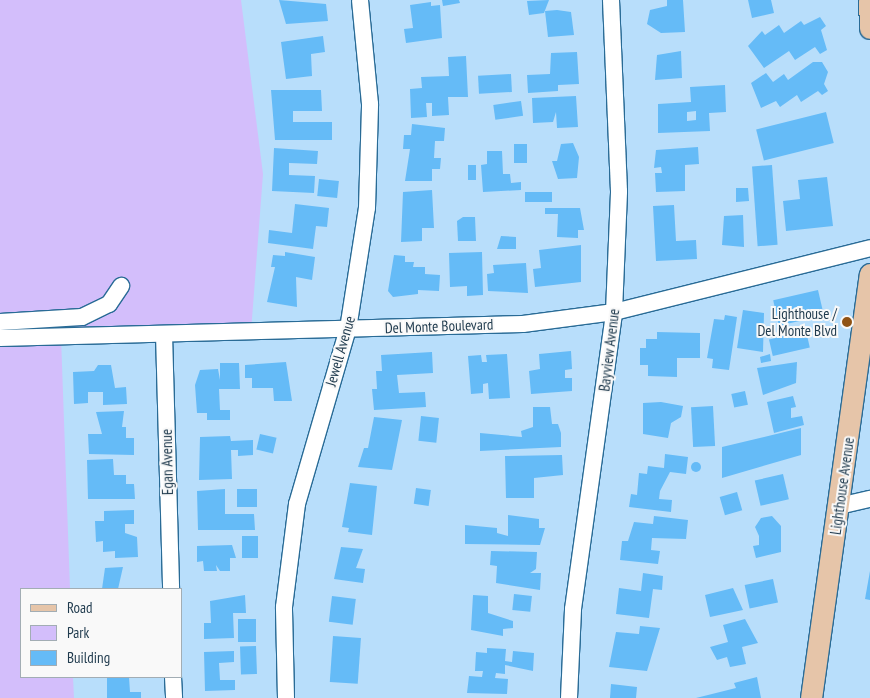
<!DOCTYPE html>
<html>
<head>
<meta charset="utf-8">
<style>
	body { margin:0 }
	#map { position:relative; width:870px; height:698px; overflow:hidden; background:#b8defb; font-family:"PT Sans Narrow",sans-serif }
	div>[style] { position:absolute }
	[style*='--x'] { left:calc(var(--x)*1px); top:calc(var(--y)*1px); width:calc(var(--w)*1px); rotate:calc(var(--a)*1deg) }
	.green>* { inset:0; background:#d3befb }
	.building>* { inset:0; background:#65bbf7; transform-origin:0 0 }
	.round { border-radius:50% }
	.roads { filter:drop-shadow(1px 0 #296b96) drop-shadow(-1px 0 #296b96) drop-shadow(0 1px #296b96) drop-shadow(0 -1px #296b96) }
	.minor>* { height:16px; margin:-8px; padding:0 8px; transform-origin:8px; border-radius:8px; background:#fff }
	.major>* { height:21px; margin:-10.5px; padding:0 10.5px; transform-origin:10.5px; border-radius:10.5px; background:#e6c5a9 }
	.dots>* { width:14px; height:14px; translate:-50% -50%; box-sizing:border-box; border:2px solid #f9f9f9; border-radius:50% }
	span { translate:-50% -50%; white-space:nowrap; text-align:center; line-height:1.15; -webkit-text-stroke:4px #f9f9f9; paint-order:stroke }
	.poi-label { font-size:15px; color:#1f3a4d }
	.right { translate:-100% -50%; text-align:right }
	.street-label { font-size:15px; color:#1f3a4d }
	.legend { position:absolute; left:20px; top:588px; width:162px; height:90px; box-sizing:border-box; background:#f9f9f9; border:1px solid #a2adb4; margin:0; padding:6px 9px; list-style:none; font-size:15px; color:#1f3a4d }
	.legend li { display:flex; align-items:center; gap:10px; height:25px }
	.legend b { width:25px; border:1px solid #a2adb4 }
</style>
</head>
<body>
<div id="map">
	<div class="green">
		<i style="clip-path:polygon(0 0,241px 0,263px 174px,251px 332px,61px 337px,70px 589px,21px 589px,21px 677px,73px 677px,74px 698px,0 698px)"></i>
	</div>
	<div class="building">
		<i style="clip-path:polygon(279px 0,326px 4px,328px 21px,286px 24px)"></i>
		<i style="clip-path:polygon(442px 0,459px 0,460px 3px,443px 6px)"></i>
		<i style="clip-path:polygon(549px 0,544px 13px,529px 15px,527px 1px)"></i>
		<i style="clip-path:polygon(667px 0,683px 0,685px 32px,661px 33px,647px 24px,650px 10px,667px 6px)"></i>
		<i style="clip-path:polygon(748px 0,771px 0,774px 13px,752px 18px)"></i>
		<i style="clip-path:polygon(431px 2px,431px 6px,440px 5px,442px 38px,406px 43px,404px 29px,413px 28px,410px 5px)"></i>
		<i style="clip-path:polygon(557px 10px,571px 12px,574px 35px,548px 37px,545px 11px)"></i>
		<i style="clip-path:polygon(820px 17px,826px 26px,821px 30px,827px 50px,820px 54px,815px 47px,795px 60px,789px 51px,764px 68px,748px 46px,762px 31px,765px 35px,779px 25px,784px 33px,801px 21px,804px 25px)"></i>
		<i style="clip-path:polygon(323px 36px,325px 52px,311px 54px,312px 76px,286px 79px,281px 42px)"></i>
		<i style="clip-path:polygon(681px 51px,682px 78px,655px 80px,657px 55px)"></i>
		<i style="clip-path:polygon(577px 52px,579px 84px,558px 85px,558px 91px,528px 93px,527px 75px,550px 74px,551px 53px)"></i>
		<i style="clip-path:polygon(466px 56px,468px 97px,448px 97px,449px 115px,432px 116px,432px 103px,426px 103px,427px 117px,411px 118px,410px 89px,422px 88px,421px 77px,449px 76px,448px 57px)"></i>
		<i style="clip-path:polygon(813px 62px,822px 62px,828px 72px,824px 84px,828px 91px,822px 95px,818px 91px,801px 102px,797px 95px,780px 107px,776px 101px,761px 108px,751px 83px,766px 73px,773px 82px,784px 74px,788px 80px)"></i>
		<i style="left:511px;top:74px;width:18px;height:33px;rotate:87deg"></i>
		<i style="clip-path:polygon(evenodd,725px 85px,726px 112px,709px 113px,710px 131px,658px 133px,658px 104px,691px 102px,690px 87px,725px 85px,696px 111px,696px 120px,687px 121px,687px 112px,696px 111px)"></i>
		<i style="clip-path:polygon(271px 90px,321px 90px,322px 111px,293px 111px,293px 122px,332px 122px,332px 140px,275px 140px)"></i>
		<i style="clip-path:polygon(576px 96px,578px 127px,557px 128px,556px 112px,553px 122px,533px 123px,532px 98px)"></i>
		<i style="left:521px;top:101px;width:15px;height:28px;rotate:82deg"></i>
		<i style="left:826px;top:112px;width:32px;height:72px;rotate:76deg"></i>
		<i style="clip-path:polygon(412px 124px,445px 128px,444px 141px,435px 141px,434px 158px,441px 158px,440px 169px,432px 169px,432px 181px,405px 181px,410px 149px,403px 149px,404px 135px,411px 135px)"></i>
		<i style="clip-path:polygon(573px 143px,579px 157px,577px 178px,558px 179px,552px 161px,557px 161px,561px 144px)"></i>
		<i style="left:514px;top:144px;width:13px;height:19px"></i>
		<i style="clip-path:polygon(698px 147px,699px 164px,685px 165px,685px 191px,656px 192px,655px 173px,662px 173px,661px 167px,654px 168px,656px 150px)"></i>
		<i style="clip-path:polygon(274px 148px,318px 151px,317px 164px,289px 163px,289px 175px,315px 176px,314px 193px,272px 191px)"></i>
		<i style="clip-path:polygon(487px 151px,502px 151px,503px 174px,510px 174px,511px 183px,521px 182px,521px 190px,483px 192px,481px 165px,487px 164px)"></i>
		<i style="left:468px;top:165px;width:8px;height:15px"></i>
		<i style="left:772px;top:165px;width:80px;height:20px;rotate:86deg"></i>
		<i style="clip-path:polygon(827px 177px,833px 226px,786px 231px,783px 201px,800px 199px,798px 180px)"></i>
		<i style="left:319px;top:179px;width:20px;height:17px;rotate:6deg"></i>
		<i style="clip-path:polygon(736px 188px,748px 188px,749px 201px,736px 202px)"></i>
		<i style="clip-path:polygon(432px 190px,434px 228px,422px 228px,422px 241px,401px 242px,403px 192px)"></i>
		<i style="left:525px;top:192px;width:27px;height:10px"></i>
		<i style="clip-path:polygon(295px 204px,329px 208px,327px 227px,316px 226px,313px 249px,268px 243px,269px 230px,292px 233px)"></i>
		<i style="clip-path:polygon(674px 205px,676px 241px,696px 240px,697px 259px,656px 261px,653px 206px)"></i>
		<i style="clip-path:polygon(545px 208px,580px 208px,584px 230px,578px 230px,578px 238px,557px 237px,558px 214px,545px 214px)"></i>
		<i style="clip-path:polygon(743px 215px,744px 247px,722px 245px,724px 216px)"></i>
		<i style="clip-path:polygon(463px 217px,475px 217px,476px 241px,458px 241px,457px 221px)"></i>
		<i style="clip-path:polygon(501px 236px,516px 237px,516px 249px,497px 249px)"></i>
		<i style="clip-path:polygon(581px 245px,581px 282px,535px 287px,533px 269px,541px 268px,539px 250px)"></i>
		<i style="clip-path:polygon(285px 252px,315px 257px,312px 280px,296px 277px,297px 307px,267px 302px,275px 267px,271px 267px,273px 255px,285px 256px)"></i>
		<i style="clip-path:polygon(482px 252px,483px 295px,467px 296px,467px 286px,450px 287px,449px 253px)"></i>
		<i style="clip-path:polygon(394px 255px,405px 256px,405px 262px,414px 262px,413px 267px,425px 267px,425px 274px,440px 275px,439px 291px,418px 290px,418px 294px,393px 297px,388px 291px)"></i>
		<i style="clip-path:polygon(526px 263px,528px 293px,488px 291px,487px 274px,494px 273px,493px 265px)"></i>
		<i style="left:818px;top:290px;width:26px;height:46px;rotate:77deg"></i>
		<i style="clip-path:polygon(743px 310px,764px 313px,763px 352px,737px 348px)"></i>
		<i style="clip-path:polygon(725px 315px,737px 317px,729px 370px,712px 368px,713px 359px,707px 358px,714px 319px,724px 320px)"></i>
		<i style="left:806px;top:331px;width:17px;height:38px;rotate:77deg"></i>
		<i style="clip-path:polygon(657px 332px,700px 333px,700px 358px,677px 358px,677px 377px,648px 376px,648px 365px,640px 365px,640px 348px,646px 348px,646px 339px,657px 339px)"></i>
		<i style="clip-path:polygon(571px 351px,572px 369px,565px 370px,565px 378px,572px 378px,572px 391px,531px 394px,529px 371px,540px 369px,539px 354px)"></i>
		<i style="clip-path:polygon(432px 352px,433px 373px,397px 375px,399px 393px,425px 392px,426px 407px,374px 410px,372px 389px,377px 389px,376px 371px,382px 371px,381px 355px)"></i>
		<i style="clip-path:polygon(507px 354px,510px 398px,489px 399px,488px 383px,483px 384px,483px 393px,471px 394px,468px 356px,481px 355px,482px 362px,487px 362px,486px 355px)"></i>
		<i style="clip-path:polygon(770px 354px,771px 361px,761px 363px,760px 357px)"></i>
		<i style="clip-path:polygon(286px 362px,292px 401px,274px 401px,273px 388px,252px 388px,252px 378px,245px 378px,245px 365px)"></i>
		<i style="clip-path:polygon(797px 362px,796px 383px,763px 395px,757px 368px)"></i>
		<i style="clip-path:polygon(220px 363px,239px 363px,240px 389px,219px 389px,220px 410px,230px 410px,230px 420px,207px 420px,207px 413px,197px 413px,195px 385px,200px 370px,218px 369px,220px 380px)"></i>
		<i style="clip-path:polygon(98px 365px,111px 365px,115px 388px,126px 387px,127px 404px,103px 405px,103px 392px,88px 392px,88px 403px,74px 404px,73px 372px,94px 371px)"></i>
		<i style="left:745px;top:391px;width:14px;height:14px;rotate:78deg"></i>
		<i style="clip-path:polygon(793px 396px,796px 407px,791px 408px,791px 418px,802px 416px,804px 425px,774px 433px,767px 402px)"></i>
		<i style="clip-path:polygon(661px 402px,683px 406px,681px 417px,671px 423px,668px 438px,643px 434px,643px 403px)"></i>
		<i style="left:713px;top:406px;width:40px;height:22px;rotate:87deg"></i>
		<i style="clip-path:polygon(533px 407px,550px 407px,552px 424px,558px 424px,561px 433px,561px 447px,480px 451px,480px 433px,522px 437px,521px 431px,533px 427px)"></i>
		<i style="clip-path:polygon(124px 411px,122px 427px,126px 427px,126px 438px,134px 438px,134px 455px,89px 454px,88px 434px,102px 434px,96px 412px)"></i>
		<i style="left:421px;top:416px;width:18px;height:25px;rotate:6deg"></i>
		<i style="clip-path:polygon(374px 417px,402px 420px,392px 470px,358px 467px,364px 448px,368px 448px)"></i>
		<i style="clip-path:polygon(801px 428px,801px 455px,722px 478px,722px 447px)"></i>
		<i style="left:260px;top:434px;width:17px;height:16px;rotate:13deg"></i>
		<i style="clip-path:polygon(230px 436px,231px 441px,253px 440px,253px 455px,238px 456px,238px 450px,231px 450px,232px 479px,199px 480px,200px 437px)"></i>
		<i style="clip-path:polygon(665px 454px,688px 457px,686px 474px,670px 472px,660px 491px,659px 499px,672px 500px,671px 512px,629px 507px,631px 494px,637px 495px,639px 473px,647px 474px,648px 466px,664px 468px)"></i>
		<i style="clip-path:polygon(562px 455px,563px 475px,534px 478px,534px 498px,506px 498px,505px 456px)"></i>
		<i style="clip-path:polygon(113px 459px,114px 475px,126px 475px,126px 484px,134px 484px,135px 499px,88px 499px,87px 460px)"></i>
		<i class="round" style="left:691px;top:462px;width:10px;height:10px"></i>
		<i style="left:783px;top:474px;width:26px;height:29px;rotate:77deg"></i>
		<i style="clip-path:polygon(350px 483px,377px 486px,372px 535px,348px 532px,349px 528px,342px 527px)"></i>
		<i style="left:416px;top:488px;width:15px;height:16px;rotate:8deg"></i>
		<i style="clip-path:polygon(225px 489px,225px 514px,254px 514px,255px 530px,198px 530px,197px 491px)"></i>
		<i style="left:237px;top:489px;width:20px;height:18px"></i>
		<i style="left:737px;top:492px;width:19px;height:18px;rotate:74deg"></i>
		<i style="clip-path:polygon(134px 510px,134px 524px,125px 524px,125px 533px,137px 537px,138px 557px,115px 558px,115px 551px,103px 552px,103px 541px,96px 542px,95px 521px,104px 521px,104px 511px)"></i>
		<i style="clip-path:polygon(508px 515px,539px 519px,539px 528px,545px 528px,540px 545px,465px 544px,465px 525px,497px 528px,497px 533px,508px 536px)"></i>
		<i style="clip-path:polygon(654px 516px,688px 520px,686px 539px,652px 538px,651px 550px,660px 551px,658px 564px,620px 560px,622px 541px,628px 541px,634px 522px,653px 524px)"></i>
		<i style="clip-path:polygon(772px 516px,781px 526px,781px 552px,756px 558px,753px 546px,759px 545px,759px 536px,755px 527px,761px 518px)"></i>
		<i style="left:242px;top:536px;width:16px;height:22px"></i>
		<i style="clip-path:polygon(232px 545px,236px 558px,230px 558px,230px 571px,220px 571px,216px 565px,217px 571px,204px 571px,203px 561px,197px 562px,197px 546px)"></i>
		<i style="clip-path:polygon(341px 547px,363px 549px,356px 568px,365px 569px,363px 583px,334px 579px)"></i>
		<i style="clip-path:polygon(491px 551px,537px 552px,536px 569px,530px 573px,541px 573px,540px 590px,496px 583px,497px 566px,490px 565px)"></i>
		<i style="clip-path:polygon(123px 567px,118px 589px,102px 589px,105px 568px)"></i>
		<i style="clip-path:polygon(870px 571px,870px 600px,865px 599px)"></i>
		<i style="clip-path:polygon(643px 573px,663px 576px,662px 590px,653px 589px,649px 618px,616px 614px,619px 588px,641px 591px)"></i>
		<i style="left:773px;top:579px;width:24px;height:29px;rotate:78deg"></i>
		<i style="clip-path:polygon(733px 588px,743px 610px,710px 617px,705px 595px)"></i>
		<i style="left:514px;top:594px;width:18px;height:16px;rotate:6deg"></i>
		<i style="clip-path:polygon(245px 595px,246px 613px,233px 613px,234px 638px,204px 639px,204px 623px,211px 623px,210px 601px)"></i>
		<i style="clip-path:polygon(473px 595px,488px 596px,488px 613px,513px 621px,513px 628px,503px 629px,503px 636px,471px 630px)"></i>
		<i style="left:332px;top:596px;width:24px;height:26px;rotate:7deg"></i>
		<i style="left:238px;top:619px;width:18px;height:23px"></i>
		<i style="clip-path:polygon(745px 619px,758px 643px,742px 647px,746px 664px,730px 667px,727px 657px,717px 660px,710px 647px,728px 642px,723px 625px)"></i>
		<i style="clip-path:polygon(640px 626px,660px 628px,647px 671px,609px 667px,616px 632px,639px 634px)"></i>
		<i style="left:333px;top:636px;width:28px;height:46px;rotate:4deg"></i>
		<i style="left:256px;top:646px;width:28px;height:16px;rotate:88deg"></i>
		<i style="clip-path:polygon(487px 648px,506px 649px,505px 661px,512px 662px,513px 651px,534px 653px,533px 671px,505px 665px,505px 674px,496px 673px,495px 678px,508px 679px,507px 694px,467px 693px,469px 676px,482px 677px,483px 671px,475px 671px,476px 652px,487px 653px)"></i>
		<i style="clip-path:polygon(234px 651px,234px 662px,219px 663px,220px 680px,235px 680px,235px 690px,205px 691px,204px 652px)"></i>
		<i style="clip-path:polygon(107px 677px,129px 677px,130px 692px,141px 692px,141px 698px,107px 698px)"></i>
		<i style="clip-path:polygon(757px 677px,761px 698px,696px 698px,736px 688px,734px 683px)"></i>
		<i style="clip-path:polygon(611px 684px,637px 687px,636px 698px,610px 698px)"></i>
	</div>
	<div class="roads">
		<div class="minor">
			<i style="--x:0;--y:322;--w:82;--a:-3.5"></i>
			<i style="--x:82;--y:317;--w:30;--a:-26"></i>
			<i style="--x:109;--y:304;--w:22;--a:-56"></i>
			<i style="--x:164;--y:334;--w:255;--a:88.4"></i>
			<i style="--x:0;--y:338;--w:523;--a:-1.53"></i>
			<i style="--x:523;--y:324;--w:92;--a:-7.5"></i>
			<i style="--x:614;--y:312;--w:264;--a:-14"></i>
			<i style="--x:839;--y:506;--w:32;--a:-13"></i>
			<i style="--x:173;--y:677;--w:21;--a:87"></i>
			<i style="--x:286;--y:698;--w:91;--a:-91.3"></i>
			<i style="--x:284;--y:607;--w:104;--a:-82.8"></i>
			<i style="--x:297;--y:504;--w:182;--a:-73.8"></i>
			<i style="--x:348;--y:329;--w:122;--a:-81.1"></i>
			<i style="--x:367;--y:208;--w:104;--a:-88.3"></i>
			<i style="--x:370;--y:104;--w:104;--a:-95.5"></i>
			<i style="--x:569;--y:698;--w:89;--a:-87.4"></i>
			<i style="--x:573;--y:609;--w:300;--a:-82.1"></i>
			<i style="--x:614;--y:312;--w:121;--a:-87.6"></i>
			<i style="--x:619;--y:191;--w:191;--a:-92.4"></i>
		</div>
		<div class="major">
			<i style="--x:869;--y:0;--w:28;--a:88"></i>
			<i style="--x:811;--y:698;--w:428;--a:-82.1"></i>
		</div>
	</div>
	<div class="dots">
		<i style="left:847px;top:322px;background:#905314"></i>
	</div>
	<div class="poi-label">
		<span class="right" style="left:837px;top:322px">Lighthouse /<br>Del Monte Blvd</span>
	</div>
	<div class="street-label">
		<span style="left:439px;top:326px;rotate:-2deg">Del Monte Boulevard</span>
		<span style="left:609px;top:350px;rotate:-83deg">Bayview Avenue</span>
		<span style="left:340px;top:351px;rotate:-74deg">Jewell Avenue</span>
		<span style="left:167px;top:462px;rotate:-91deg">Egan Avenue</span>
		<span style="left:842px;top:486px;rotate:-82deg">Lighthouse Avenue</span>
	</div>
	<ul class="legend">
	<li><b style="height:6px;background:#e6c5a9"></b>Road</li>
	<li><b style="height:14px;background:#d3befb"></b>Park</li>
	<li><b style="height:14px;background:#65bbf7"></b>Building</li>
	</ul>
</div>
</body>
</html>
